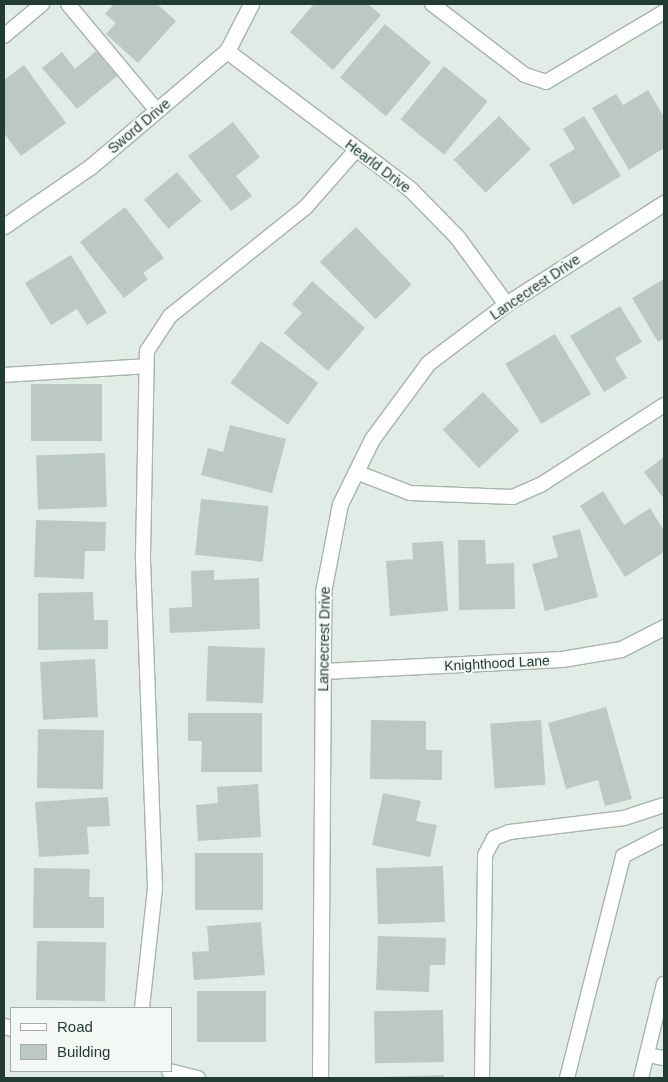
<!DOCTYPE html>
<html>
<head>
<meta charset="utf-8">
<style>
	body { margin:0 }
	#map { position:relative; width:668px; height:1082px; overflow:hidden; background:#e2ece7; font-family:Arial,sans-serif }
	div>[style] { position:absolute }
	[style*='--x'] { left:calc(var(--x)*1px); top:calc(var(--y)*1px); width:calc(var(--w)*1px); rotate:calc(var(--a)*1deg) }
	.building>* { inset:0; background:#bbc9c2; transform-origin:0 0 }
	.roads { filter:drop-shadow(1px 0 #a5b4ad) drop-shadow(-1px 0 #a5b4ad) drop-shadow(0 1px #a5b4ad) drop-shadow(0 -1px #a5b4ad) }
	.service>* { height:14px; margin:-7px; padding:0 7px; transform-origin:7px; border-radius:7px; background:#fff }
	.minor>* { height:15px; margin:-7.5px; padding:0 7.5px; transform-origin:7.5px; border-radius:7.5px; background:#fff }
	span { translate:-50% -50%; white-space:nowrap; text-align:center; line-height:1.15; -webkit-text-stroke:4px #f3f8f5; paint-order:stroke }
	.street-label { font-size:14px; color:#233c33 }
	.frame { position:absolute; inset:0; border:5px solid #233c33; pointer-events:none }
	.legend { position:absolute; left:10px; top:1007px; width:162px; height:65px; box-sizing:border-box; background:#f3f8f5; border:1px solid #a0ada7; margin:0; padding:6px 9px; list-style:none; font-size:15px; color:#233c33 }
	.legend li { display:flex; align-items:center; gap:10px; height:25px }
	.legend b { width:25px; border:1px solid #a0ada7 }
</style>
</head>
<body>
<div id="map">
	<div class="building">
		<i style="clip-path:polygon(114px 4px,157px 4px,176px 21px,138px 63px,106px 34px,116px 23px,105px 14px)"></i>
		<i style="clip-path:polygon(314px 4px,368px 4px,381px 15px,333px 70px,290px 32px)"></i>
		<i style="left:385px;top:24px;width:60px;height:70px;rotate:40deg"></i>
		<i style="clip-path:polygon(96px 51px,117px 76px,77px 109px,42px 68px,62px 52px,75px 69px)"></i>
		<i style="clip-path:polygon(24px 65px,66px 123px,21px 156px,4px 133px,4px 80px)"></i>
		<i style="left:444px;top:66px;width:56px;height:69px;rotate:39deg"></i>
		<i style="clip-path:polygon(648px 90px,664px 117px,664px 148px,629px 170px,592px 108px,616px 94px,623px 105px)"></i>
		<i style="left:499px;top:116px;width:46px;height:63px;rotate:46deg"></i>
		<i style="clip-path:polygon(584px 116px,621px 176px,573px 205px,549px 164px,575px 149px,563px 129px)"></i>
		<i style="clip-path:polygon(233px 122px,260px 157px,236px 176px,252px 196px,231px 211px,188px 156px)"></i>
		<i style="left:177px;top:172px;width:38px;height:43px;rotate:50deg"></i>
		<i style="clip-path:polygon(125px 207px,164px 258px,143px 273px,148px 279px,124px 298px,80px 242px)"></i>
		<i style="left:356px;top:227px;width:80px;height:50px;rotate:46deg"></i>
		<i style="clip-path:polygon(71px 255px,107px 313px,87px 325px,77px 309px,51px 325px,25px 283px)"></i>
		<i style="clip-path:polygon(664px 279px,664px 339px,658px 342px,632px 298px)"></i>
		<i style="clip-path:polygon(312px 281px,365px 328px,328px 371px,284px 333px,302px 313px,292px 304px)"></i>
		<i style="clip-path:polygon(620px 306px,642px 342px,615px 358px,627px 378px,604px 392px,570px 336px)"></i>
		<i style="left:555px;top:334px;width:70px;height:58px;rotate:59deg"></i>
		<i style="left:261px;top:341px;width:71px;height:52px;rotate:36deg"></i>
		<i style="left:31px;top:384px;width:71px;height:57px"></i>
		<i style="left:483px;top:392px;width:53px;height:55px;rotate:47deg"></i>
		<i style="clip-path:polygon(230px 425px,286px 439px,272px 493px,201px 475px,208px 448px,223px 452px)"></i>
		<i style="left:105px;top:453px;width:54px;height:69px;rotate:88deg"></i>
		<i style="clip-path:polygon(664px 457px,664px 499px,644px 472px)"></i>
		<i style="clip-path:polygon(603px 491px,624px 525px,650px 508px,664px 531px,664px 552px,625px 577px,580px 506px)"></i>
		<i style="left:201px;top:499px;width:68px;height:56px;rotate:6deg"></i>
		<i style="clip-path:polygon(36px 520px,106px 522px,105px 551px,85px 551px,84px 579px,34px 577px)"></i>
		<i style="clip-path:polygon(580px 529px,598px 597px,545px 611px,532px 564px,558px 557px,552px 536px)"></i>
		<i style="clip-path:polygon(458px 540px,485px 540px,486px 564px,514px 563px,515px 609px,459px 610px)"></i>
		<i style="clip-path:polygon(443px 541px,448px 611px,390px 616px,386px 561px,413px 559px,412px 543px)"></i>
		<i style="clip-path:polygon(214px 570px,214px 580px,259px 578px,260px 629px,170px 633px,169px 608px,192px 607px,191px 571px)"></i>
		<i style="clip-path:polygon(93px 592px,94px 620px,108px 620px,108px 649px,38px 650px,38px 593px)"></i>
		<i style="left:208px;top:646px;width:57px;height:55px;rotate:2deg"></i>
		<i style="left:95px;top:659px;width:58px;height:55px;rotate:87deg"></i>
		<i style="clip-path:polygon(606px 707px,632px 799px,605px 806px,598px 780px,566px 789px,548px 723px)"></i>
		<i style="clip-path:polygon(188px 713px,262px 713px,262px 772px,201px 772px,202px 741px,188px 741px)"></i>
		<i style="clip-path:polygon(371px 720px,426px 721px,426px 750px,442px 750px,442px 780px,370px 779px)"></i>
		<i style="left:541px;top:720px;width:65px;height:51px;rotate:86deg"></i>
		<i style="left:38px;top:729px;width:66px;height:59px;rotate:1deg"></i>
		<i style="clip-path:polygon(258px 784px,261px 837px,198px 841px,196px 805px,218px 803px,217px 787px)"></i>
		<i style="clip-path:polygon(383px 793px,421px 801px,416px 821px,437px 825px,430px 857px,372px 845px)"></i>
		<i style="clip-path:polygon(108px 797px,110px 826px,87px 827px,89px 854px,39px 857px,35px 802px)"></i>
		<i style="left:195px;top:853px;width:68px;height:57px"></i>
		<i style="left:443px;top:866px;width:56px;height:67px;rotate:88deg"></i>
		<i style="clip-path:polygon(34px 868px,90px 869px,89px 897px,104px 897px,104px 928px,33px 928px)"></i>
		<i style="clip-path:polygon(261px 922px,265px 975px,194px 980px,192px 952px,209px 951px,207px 926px)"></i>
		<i style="clip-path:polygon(378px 936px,446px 938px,445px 965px,430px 965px,429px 992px,376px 990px)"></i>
		<i style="left:37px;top:941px;width:69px;height:59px;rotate:1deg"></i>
		<i style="left:197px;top:991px;width:69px;height:51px"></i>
		<i style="left:443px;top:1010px;width:52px;height:69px;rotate:89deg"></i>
		<i style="clip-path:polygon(444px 1075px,444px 1078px,381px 1078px,381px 1077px)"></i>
	</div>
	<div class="roads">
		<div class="service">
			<i style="--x:68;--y:4;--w:139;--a:50.2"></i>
			<i style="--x:432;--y:4;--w:117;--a:37.4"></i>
			<i style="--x:525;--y:75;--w:22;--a:18"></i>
			<i style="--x:546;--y:82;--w:137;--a:-30.7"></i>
			<i style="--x:4;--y:36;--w:50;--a:-40.1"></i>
			<i style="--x:4;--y:375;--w:142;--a:-3.6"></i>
			<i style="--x:356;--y:472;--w:58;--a:21.3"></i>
			<i style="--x:410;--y:493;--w:103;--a:2.2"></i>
			<i style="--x:513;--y:497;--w:32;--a:-24"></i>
			<i style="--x:542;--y:484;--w:145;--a:-32.9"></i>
			<i style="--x:142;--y:1008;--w:121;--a:-83.8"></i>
			<i style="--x:155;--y:888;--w:333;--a:-92.1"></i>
			<i style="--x:143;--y:555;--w:204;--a:-88.9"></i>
			<i style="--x:147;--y:351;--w:42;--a:-56.7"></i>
			<i style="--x:170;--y:316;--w:173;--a:-38.7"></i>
			<i style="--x:305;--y:208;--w:79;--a:-48.6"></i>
			<i style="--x:648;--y:1055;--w:16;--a:11"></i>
			<i style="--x:482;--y:1078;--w:223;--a:-89.2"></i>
			<i style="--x:485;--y:855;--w:19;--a:-62"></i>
			<i style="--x:494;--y:838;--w:17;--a:-21"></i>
			<i style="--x:510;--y:832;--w:115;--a:-7"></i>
			<i style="--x:624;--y:818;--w:42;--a:-18"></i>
			<i style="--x:567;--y:1078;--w:229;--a:-75.8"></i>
			<i style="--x:623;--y:856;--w:46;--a:-27.1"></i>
			<i style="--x:641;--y:1078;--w:97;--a:-76.3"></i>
		</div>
		<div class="minor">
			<i style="--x:227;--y:51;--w:229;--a:37"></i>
			<i style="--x:410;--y:189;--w:67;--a:45.6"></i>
			<i style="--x:457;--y:237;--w:83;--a:53.8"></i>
			<i style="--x:4;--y:226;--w:104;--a:-34.5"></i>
			<i style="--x:90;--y:167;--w:180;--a:-40.3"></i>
			<i style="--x:227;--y:51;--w:53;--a:-62.9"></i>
			<i style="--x:323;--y:671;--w:239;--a:-2.9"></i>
			<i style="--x:562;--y:659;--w:60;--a:-9.6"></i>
			<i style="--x:621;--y:649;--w:48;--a:-27.1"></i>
			<i style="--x:4;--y:1026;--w:7;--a:16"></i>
			<i style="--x:169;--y:1071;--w:29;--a:14"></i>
			<i style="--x:320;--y:1078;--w:486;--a:-89.6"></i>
			<i style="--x:323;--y:592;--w:90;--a:-79.1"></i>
			<i style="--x:340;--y:504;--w:72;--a:-63.8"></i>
			<i style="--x:372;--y:439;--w:94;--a:-53.6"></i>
			<i style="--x:428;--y:363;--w:98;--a:-37.1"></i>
			<i style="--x:506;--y:304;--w:188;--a:-32.6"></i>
		</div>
	</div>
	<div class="street-label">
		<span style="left:139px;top:126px;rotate:-40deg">Sword Drive</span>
		<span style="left:378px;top:166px;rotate:37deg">Hearld Drive</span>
		<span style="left:535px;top:287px;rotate:-34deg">Lancecrest Drive</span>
		<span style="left:324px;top:639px;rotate:-89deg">Lancecrest Drive</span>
		<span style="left:497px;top:663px;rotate:-3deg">Knighthood Lane</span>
	</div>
	<div class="frame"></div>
	<ul class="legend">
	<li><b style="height:6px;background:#fff"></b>Road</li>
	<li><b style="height:14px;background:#bbc9c2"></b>Building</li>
	</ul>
</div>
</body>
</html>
